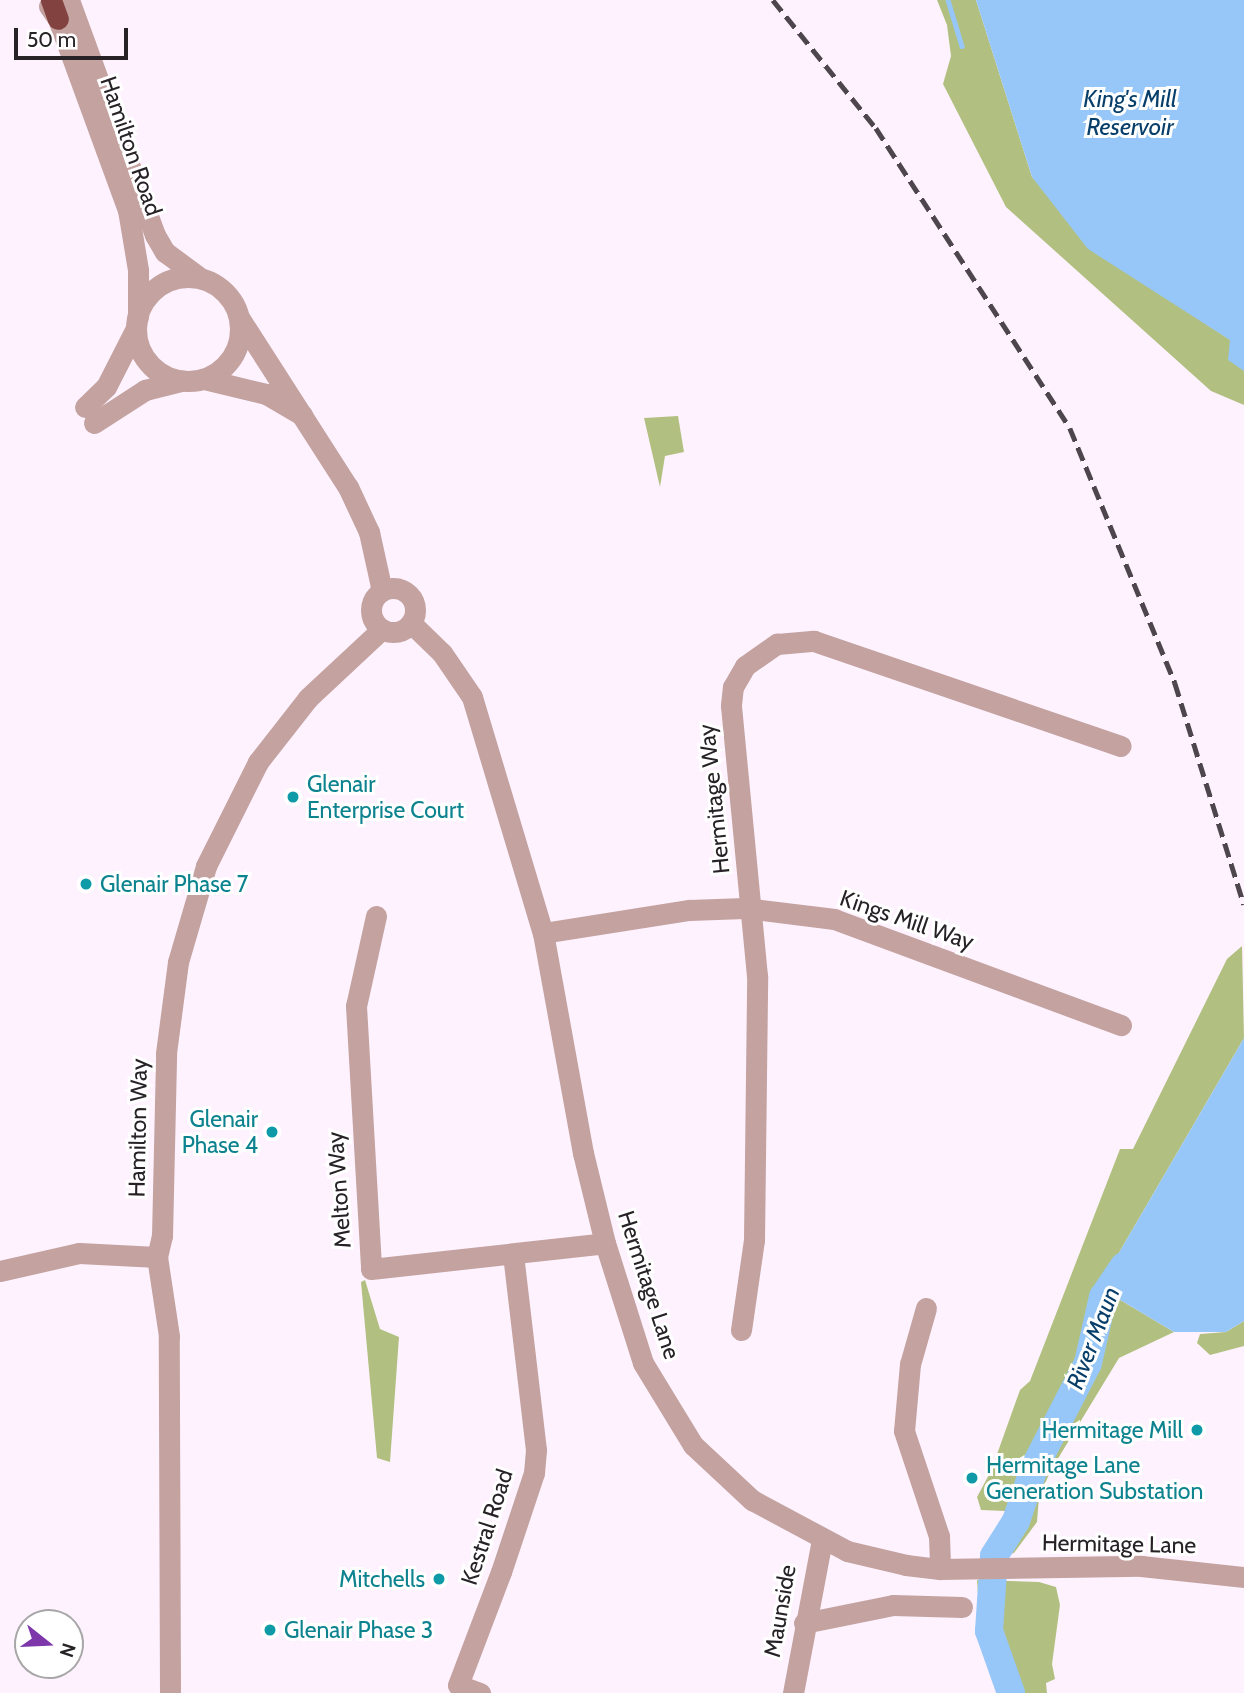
<!DOCTYPE html>
<html>
<head>
<meta charset="utf-8">
<style>
	body { margin:0 }
	#map { position:relative; width:1244px; height:1693px; overflow:hidden; background:#fef2fe; font-family:Cabin,sans-serif }
	div>[style] { position:absolute }
	[style*='--x'] { left:calc(var(--x)*1px); top:calc(var(--y)*1px); width:calc(var(--w)*1px); rotate:calc(var(--a)*1deg) }
	.forest>* { inset:0; background:#b1c080 }
	.water>* { inset:0; background:#97c7f8 }
	.stream>* { height:4.5px; margin:-2.25px; padding:0 2.25px; transform-origin:2.25px; border-radius:2.25px; background:#97c7f8 }
	.river>* { height:28px; margin:-14px; padding:0 14px; transform-origin:14px; border-radius:14px; background:#97c7f8 }
	.minor>* { height:21px; margin:-10.5px; padding:0 10.5px; transform-origin:10.5px; border-radius:10.5px; background:#c3a2a0 }
	.minor>.ring { margin:-10.5px; padding:0; box-sizing:content-box; background:none; border:21px solid #c3a2a0; border-radius:50% }
	.highway>* { height:21px; margin:-10.5px; padding:0 10.5px; transform-origin:10.5px; border-radius:10.5px; background:#814240 }
	.rail>* { height:4.5px; margin-top:-2.25px; transform-origin:0; background:repeating-linear-gradient(90deg,#4d474d 0 14px,transparent 0 21px) }
	.dots>* { width:19px; height:19px; translate:-50% -50%; box-sizing:border-box; border:4px solid #fff; border-radius:50% }
	span { translate:-50% -50%; white-space:nowrap; text-align:center; line-height:1.15; -webkit-text-stroke:6px #fff; paint-order:stroke }
	.street-label { font-size:23px; color:#262226 }
	.culture-label { font-size:23px; color:#0d838f }
	.left { translate:0 -50%; text-align:left }
	.right { translate:-100% -50%; text-align:right }
	.water-label { font-size:24px; color:#073e6a; font-style:italic }
	.north { position:absolute; left:14px; top:1609px; width:70px; height:70px; box-sizing:border-box; background:#fff; border:2px solid #a8a7a8; border-radius:50%; rotate:108deg; font-size:19px; font-weight:700; line-height:28px; text-align:center; color:#262226 }
	.north::after { content:''; display:block; margin:auto; width:24px; height:32px; background:#7e37ab; clip-path:polygon(50% 0,100% 100%,50% 72%,0 100%) }
	.scale { position:absolute; left:14px; top:28px; width:114px; height:32px; box-sizing:border-box; border:4px solid #262226; border-top:0; padding-left:9px; font-size:21px; line-height:24px; white-space:nowrap; color:#262226; -webkit-text-stroke:5px #fff; paint-order:stroke }
</style>
</head>
<body>
<div id="map">
	<div class="forest">
		<i style="clip-path:polygon(937px 0,976px 0,1032px 177px,1177px 305px,1244px 349px,1244px 405px,1211px 391px,1006px 207px,943px 84px,951px 56px,947px 25px)"></i>
		<i style="clip-path:polygon(678px 416px,684px 452px,665px 456px,660px 487px,644px 418px)"></i>
		<i style="clip-path:polygon(1242px 946px,1244px 1038px,1113px 1263px,1103px 1297px,1117px 1298px,1174px 1332px,1119px 1358px,1051px 1470px,1039px 1497px,1037px 1522px,1014px 1553px,1001px 1556px,999px 1536px,1011px 1515px,1005px 1511px,981px 1510px,977px 1497px,991px 1471px,1020px 1390px,1030px 1381px,1120px 1149px,1133px 1149px,1227px 959px)"></i>
		<i style="clip-path:polygon(365px 1280px,380px 1329px,399px 1337px,390px 1462px,377px 1458px,361px 1282px)"></i>
		<i style="clip-path:polygon(1244px 1321px,1244px 1346px,1210px 1355px,1197px 1343px,1200px 1334px,1226px 1332px)"></i>
		<i style="clip-path:polygon(977px 1580px,1039px 1582px,1056px 1587px,1060px 1605px,1052px 1664px,1055px 1679px,1046px 1683px,1047px 1693px,1004px 1693px,989px 1653px,982px 1648px)"></i>
	</div>
	<div class="water">
		<i style="clip-path:polygon(976px 0,1244px 0,1244px 371px,1228px 360px,1230px 340px,1088px 249px,1032px 177px)"></i>
		<i style="clip-path:polygon(1244px 1038px,1244px 1321px,1226px 1332px,1174px 1332px,1117px 1298px,1103px 1297px,1113px 1263px)"></i>
	</div>
	<div class="stream">
		<i style="--x:948;--y:0;--w:48;--a:73.1"></i>
	</div>
	<div class="river">
		<i style="--x:1011;--y:1693;--w:66;--a:-109.5"></i>
		<i style="--x:989;--y:1631;--w:75;--a:-86.2"></i>
		<i style="--x:994;--y:1556;--w:41;--a:-57.8"></i>
		<i style="--x:1016;--y:1521;--w:56;--a:-71.2"></i>
		<i style="--x:1034;--y:1468;--w:118;--a:-62.8"></i>
		<i style="--x:1088;--y:1363;--w:68;--a:-77.2"></i>
		<i style="--x:1103;--y:1297;--w:37;--a:-56"></i>
	</div>
	<div class="minor">
		<i style="--x:69;--y:0;--w:250;--a:69.9"></i>
		<i style="--x:155;--y:235;--w:20;--a:60"></i>
		<i style="--x:165;--y:252;--w:42;--a:36.3"></i>
		<i style="--x:49;--y:6;--w:16;--a:55"></i>
		<i style="--x:58;--y:19;--w:203;--a:69.9"></i>
		<i style="--x:128;--y:210;--w:61;--a:80.5"></i>
		<i style="--x:138;--y:270;--w:47;--a:90"></i>
		<i class="ring" style="left:136px;top:277px;width:83px;height:83px"></i>
		<i style="--x:240;--y:319;--w:200;--a:57.3"></i>
		<i style="--x:348;--y:487;--w:50;--a:65"></i>
		<i style="--x:369;--y:532;--w:60;--a:77.6"></i>
		<i style="--x:204;--y:379;--w:64;--a:13.6"></i>
		<i style="--x:266;--y:394;--w:42;--a:30.3"></i>
		<i style="--x:85;--y:407;--w:29;--a:-44"></i>
		<i style="--x:106;--y:387;--w:66;--a:-63"></i>
		<i style="--x:94;--y:423;--w:61;--a:-32.9"></i>
		<i style="--x:145;--y:390;--w:38;--a:-14"></i>
		<i class="ring" style="left:371px;top:588px;width:23px;height:23px"></i>
		<i style="--x:411;--y:623;--w:43;--a:44.1"></i>
		<i style="--x:442;--y:653;--w:53;--a:55.7"></i>
		<i style="--x:472;--y:697;--w:246;--a:73.3"></i>
		<i style="--x:543;--y:933;--w:224;--a:79.7"></i>
		<i style="--x:583;--y:1153;--w:93;--a:76.3"></i>
		<i style="--x:605;--y:1243;--w:126;--a:72.4"></i>
		<i style="--x:643;--y:1363;--w:96;--a:58.6"></i>
		<i style="--x:693;--y:1445;--w:81;--a:43"></i>
		<i style="--x:752;--y:1500;--w:108;--a:28.2"></i>
		<i style="--x:847;--y:1551;--w:61;--a:13.3"></i>
		<i style="--x:906;--y:1565;--w:34;--a:7"></i>
		<i style="--x:940;--y:1569;--w:201;--a:-0.9"></i>
		<i style="--x:1141;--y:1566;--w:104;--a:6.1"></i>
		<i style="--x:376;--y:916;--w:92;--a:102.5"></i>
		<i style="--x:356;--y:1006;--w:263;--a:86.7"></i>
		<i style="--x:371;--y:1269;--w:235;--a:-6.3"></i>
		<i style="--x:543;--y:933;--w:148;--a:-9"></i>
		<i style="--x:689;--y:910;--w:56;--a:-2"></i>
		<i style="--x:745;--y:908;--w:90;--a:7"></i>
		<i style="--x:834;--y:919;--w:306;--a:20.3"></i>
		<i style="--x:0;--y:1271;--w:81;--a:-12.8"></i>
		<i style="--x:79;--y:1253;--w:78;--a:2.9"></i>
		<i style="--x:926;--y:1308;--w:58;--a:105.9"></i>
		<i style="--x:910;--y:1364;--w:67;--a:95.1"></i>
		<i style="--x:904;--y:1431;--w:111;--a:71.6"></i>
		<i style="--x:939;--y:1536;--w:33;--a:88"></i>
		<i style="--x:741;--y:1330;--w:91;--a:-81.8"></i>
		<i style="--x:754;--y:1240;--w:264;--a:-89.3"></i>
		<i style="--x:757;--y:976;--w:272;--a:-95.5"></i>
		<i style="--x:731;--y:705;--w:18;--a:-84"></i>
		<i style="--x:733;--y:687;--w:24;--a:-60"></i>
		<i style="--x:745;--y:666;--w:39;--a:-35"></i>
		<i style="--x:777;--y:644;--w:37;--a:-5"></i>
		<i style="--x:814;--y:641;--w:324;--a:18.9"></i>
		<i style="--x:804;--y:1623;--w:91;--a:-11.4"></i>
		<i style="--x:893;--y:1605;--w:69;--a:1.7"></i>
		<i style="--x:170;--y:1693;--w:357;--a:-90.2"></i>
		<i style="--x:169;--y:1336;--w:80;--a:-98.6"></i>
		<i style="--x:157;--y:1257;--w:22;--a:-77"></i>
		<i style="--x:162;--y:1236;--w:183;--a:-88.7"></i>
		<i style="--x:166;--y:1053;--w:92;--a:-82.5"></i>
		<i style="--x:178;--y:962;--w:100;--a:-73.7"></i>
		<i style="--x:206;--y:866;--w:116;--a:-63.4"></i>
		<i style="--x:258;--y:762;--w:81;--a:-52"></i>
		<i style="--x:308;--y:698;--w:101;--a:-43"></i>
		<i style="--x:480;--y:1693;--w:23;--a:-160"></i>
		<i style="--x:458;--y:1685;--w:121;--a:-69.2"></i>
		<i style="--x:501;--y:1572;--w:104;--a:-71.6"></i>
		<i style="--x:534;--y:1473;--w:23;--a:-85"></i>
		<i style="--x:536;--y:1450;--w:196;--a:-96.7"></i>
		<i style="--x:793;--y:1693;--w:157;--a:-79.3"></i>
	</div>
	<div class="highway">
		<i style="--x:51;--y:0;--w:20;--a:70"></i>
	</div>
	<div class="rail">
		<i style="--x:773;--y:0;--w:164;--a:51.2"></i>
		<i style="--x:876;--y:128;--w:357;--a:57.1"></i>
		<i style="--x:1070;--y:428;--w:276;--a:67.6"></i>
		<i style="--x:1175;--y:683;--w:232;--a:72.7"></i>
	</div>
	<div class="dots">
		<i style="left:293px;top:797px;background:#0f9aa8"></i>
		<i style="left:86px;top:884px;background:#0f9aa8"></i>
		<i style="left:272px;top:1132px;background:#0f9aa8"></i>
		<i style="left:1197px;top:1430px;background:#0f9aa8"></i>
		<i style="left:972px;top:1478px;background:#0f9aa8"></i>
		<i style="left:439px;top:1579px;background:#0f9aa8"></i>
		<i style="left:270px;top:1630px;background:#0f9aa8"></i>
	</div>
	<div class="street-label">
		<span style="left:131px;top:146px;rotate:71deg">Hamilton Road</span>
		<span style="left:714px;top:799px;rotate:-96deg">Hermitage Way</span>
		<span style="left:907px;top:920px;rotate:19deg">Kings Mill Way</span>
		<span style="left:138px;top:1128px;rotate:-89deg">Hamilton Way</span>
		<span style="left:339px;top:1190px;rotate:-94deg">Melton Way</span>
		<span style="left:649px;top:1285px;rotate:72deg">Hermitage Lane</span>
		<span style="left:487px;top:1527px;rotate:-72deg">Kestral Road</span>
		<span style="left:1119px;top:1544px;rotate:1deg">Hermitage Lane</span>
		<span style="left:780px;top:1611px;rotate:-80deg">Maunside</span>
	</div>
	<div class="culture-label">
		<span class="left" style="left:307px;top:797px">Glenair<br>Enterprise Court</span>
		<span class="left" style="left:100px;top:884px">Glenair Phase 7</span>
		<span class="right" style="left:258px;top:1132px">Glenair<br>Phase 4</span>
		<span class="right" style="left:1183px;top:1430px">Hermitage Mill</span>
		<span class="left" style="left:986px;top:1478px">Hermitage Lane<br>Generation Substation</span>
		<span class="right" style="left:425px;top:1579px">Mitchells</span>
		<span class="left" style="left:284px;top:1630px">Glenair Phase 3</span>
	</div>
	<div class="water-label">
		<span style="left:1130px;top:113px">King's Mill<br>Reservoir</span>
		<span style="left:1093px;top:1338px;rotate:-69deg">River Maun</span>
	</div>
	<div class="north">N</div>
	<div class="scale">50 m</div>
</div>
</body>
</html>
